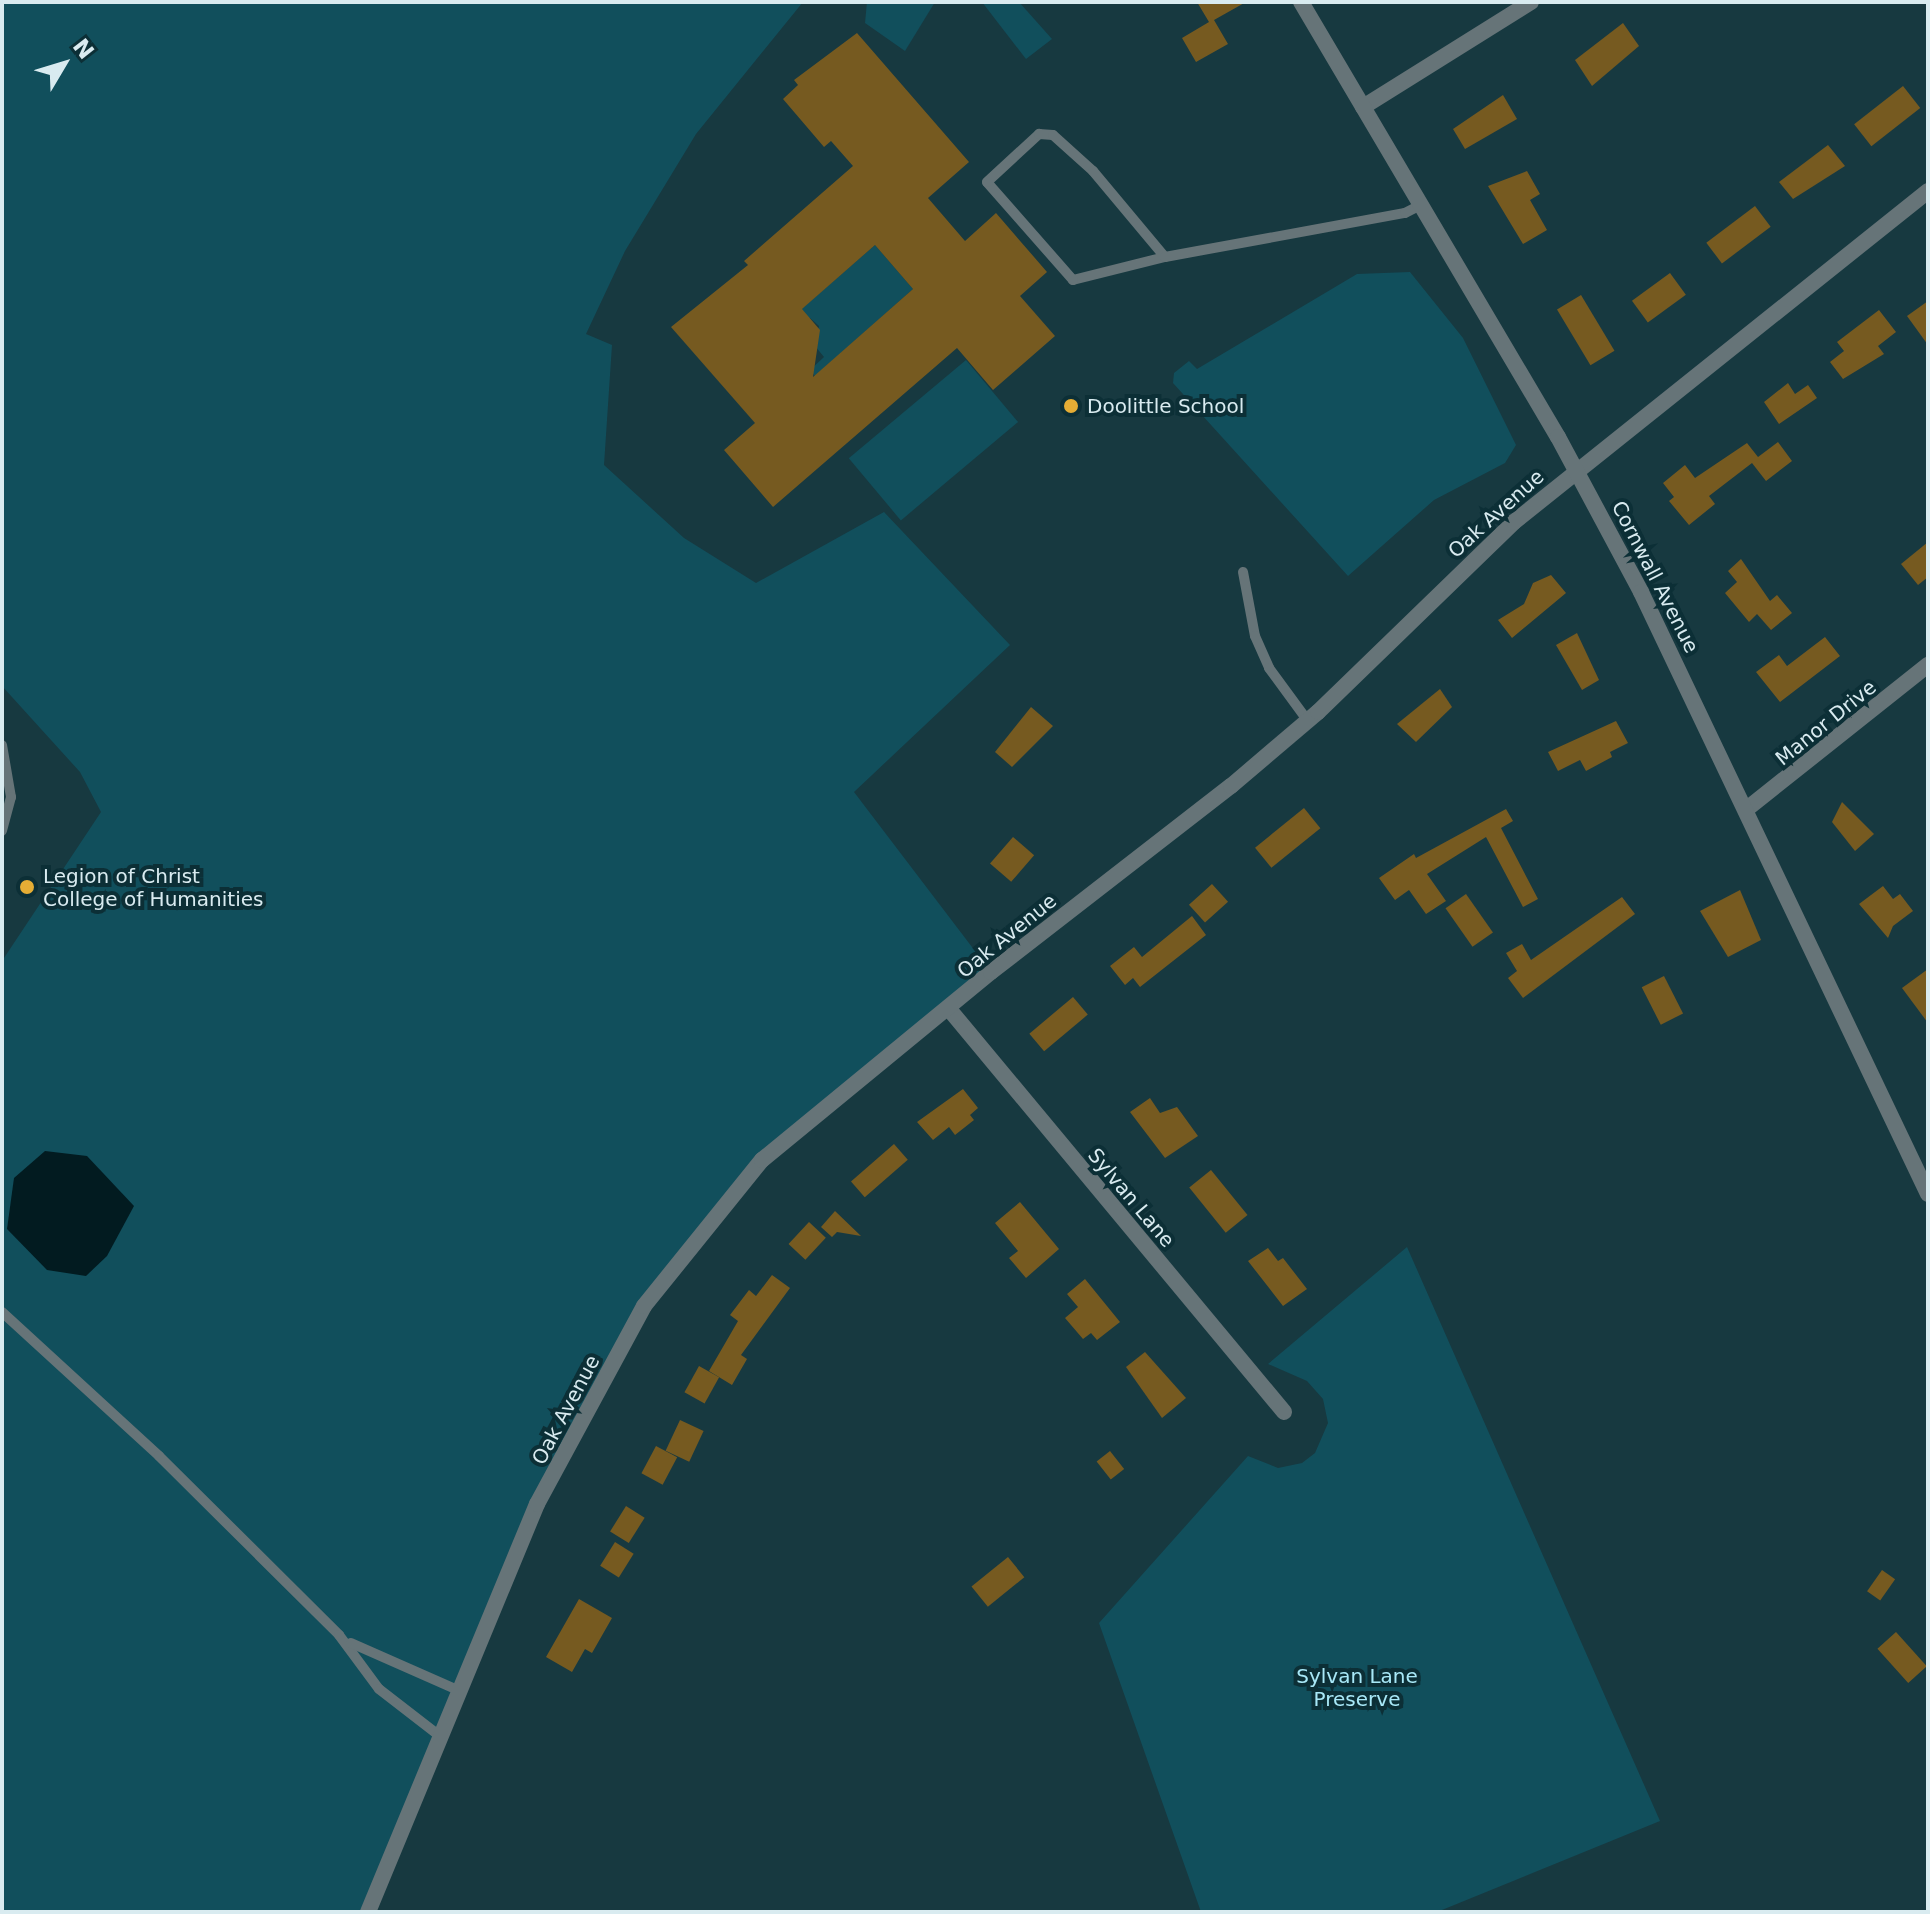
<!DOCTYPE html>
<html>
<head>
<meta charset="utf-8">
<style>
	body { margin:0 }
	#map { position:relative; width:1930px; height:1914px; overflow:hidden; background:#173940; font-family:"DejaVu Sans",sans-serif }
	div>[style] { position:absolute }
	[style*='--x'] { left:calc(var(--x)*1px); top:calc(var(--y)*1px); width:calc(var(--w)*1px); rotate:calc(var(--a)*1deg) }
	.green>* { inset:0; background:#114f5c; transform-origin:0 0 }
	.water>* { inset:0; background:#021b20 }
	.building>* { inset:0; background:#765a20; transform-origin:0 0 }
	.service>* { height:10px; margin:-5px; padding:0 5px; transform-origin:5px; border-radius:5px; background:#667478 }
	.minor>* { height:16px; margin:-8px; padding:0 8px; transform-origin:8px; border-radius:8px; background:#667478 }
	.tertiary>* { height:16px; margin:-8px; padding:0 8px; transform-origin:8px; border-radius:8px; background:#667478 }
	.dots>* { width:22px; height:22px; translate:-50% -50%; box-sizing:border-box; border:4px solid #0c2f36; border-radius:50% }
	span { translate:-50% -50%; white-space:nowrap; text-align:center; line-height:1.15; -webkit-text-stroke:8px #0c2f36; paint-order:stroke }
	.poi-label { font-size:20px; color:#d9ebf0 }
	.left { translate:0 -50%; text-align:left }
	.street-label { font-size:20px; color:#d9ebf0 }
	.park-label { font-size:20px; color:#a8e8f7 }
	.frame { position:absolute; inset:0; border:4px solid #d9ebf0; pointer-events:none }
	.north { position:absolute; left:24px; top:24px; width:80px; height:80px; -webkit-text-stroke:6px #0c2f36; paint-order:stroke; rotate:52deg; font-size:22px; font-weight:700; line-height:32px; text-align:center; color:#d9ebf0 }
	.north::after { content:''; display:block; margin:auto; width:28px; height:36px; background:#d9ebf0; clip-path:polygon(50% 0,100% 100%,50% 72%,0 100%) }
</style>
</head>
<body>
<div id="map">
	<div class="green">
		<i style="clip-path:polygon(2px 2px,803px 2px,696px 134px,625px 251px,586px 334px,612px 345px,604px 465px,684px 538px,756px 583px,884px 512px,1010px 645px,854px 792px,991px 972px,762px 1160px,644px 1306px,537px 1504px,368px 1912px,2px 1912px,2px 961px,101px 812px,80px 772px,2px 686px)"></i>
		<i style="clip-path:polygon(867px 2px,935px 2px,905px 51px,865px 23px)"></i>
		<i style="clip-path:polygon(982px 2px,1019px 2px,1052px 39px,1026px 59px)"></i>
		<i style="clip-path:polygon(875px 245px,913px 289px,815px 376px,810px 370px,824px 357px,815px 346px,819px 326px,810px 318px,791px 318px)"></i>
		<i style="clip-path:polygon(1410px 272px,1463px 338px,1516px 445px,1505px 463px,1434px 500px,1348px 576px,1173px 383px,1174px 373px,1189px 361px,1197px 369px,1357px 274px)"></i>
		<i style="left:966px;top:360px;width:81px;height:153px;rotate:50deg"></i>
		<i style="clip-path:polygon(1407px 1247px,1660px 1821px,1437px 1912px,1201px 1912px,1099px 1623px,1248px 1456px,1278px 1468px,1302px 1463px,1315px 1453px,1328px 1423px,1323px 1399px,1307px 1381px,1268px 1364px)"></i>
	</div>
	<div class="water">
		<i style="clip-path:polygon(45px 1151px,87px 1156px,134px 1206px,107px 1256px,86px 1276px,47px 1270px,7px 1229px,14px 1178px)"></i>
	</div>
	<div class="building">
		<i style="clip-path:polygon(1197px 2px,1246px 2px,1214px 20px,1228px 44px,1196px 62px,1182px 38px,1209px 22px)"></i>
		<i style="clip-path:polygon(1623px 23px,1639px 46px,1592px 86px,1575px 60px)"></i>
		<i style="clip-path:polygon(evenodd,857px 33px,969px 162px,928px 198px,965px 241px,996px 213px,1047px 272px,1020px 296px,1055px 336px,993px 390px,957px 348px,773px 507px,724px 450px,755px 423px,671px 327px,748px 265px,744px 261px,853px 166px,831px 141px,824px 147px,783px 99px,798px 85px,794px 80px,857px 33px,875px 245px,913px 289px,813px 377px,820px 330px,802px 309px,875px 245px)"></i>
		<i style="left:1903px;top:86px;width:28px;height:62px;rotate:52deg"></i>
		<i style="clip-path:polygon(1503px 95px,1517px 119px,1465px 149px,1453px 129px)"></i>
		<i style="clip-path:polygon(1828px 145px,1845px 166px,1793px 199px,1779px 182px)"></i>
		<i style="clip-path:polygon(1527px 171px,1540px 194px,1530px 200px,1547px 230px,1523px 244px,1488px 186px)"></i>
		<i style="left:1755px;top:206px;width:26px;height:61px;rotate:53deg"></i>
		<i style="left:1670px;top:273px;width:27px;height:47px;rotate:54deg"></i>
		<i style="left:1581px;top:295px;width:65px;height:28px;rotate:59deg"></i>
		<i style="clip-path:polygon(1928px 301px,1928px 345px,1907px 316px)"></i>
		<i style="clip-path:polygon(1879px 310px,1896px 332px,1878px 346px,1884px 354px,1843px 379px,1830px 362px,1844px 351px,1837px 342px)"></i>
		<i style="clip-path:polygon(1788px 383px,1795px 394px,1808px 385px,1817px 398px,1779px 424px,1764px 402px)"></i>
		<i style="clip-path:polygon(1778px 442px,1792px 461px,1766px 481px,1752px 463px,1709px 496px,1715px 504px,1689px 525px,1669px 501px,1674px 497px,1663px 483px,1685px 465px,1695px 478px,1747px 443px,1758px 457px)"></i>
		<i style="clip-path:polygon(1928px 542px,1928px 577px,1918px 585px,1901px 564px)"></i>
		<i style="clip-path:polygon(1741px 559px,1770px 601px,1777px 595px,1792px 613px,1771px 630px,1757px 614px,1749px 622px,1725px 593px,1737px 582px,1728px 571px)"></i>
		<i style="clip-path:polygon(1551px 575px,1566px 593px,1512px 638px,1498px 620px,1524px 604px,1533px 583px)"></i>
		<i style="clip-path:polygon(1577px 633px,1599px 680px,1582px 690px,1556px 645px)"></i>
		<i style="clip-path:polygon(1825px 637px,1840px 656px,1780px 702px,1756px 672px,1779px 655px,1787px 666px)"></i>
		<i style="clip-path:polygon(1440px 689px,1452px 707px,1416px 742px,1397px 724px)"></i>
		<i style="clip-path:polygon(1031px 707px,1053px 726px,1012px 767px,995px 752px)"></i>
		<i style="clip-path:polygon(1616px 721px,1628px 743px,1610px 752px,1612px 757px,1586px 771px,1580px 760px,1558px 771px,1548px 752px)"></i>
		<i style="clip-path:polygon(1842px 802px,1874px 834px,1855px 851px,1832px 822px)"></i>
		<i style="left:1304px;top:808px;width:26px;height:63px;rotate:51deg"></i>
		<i style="clip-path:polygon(1506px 809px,1513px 821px,1501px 828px,1538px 899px,1523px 907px,1486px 837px,1427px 874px,1446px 901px,1426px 914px,1409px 890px,1395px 900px,1379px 878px,1414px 854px,1416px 858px)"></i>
		<i style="left:1013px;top:837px;width:28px;height:35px;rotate:41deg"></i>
		<i style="left:1212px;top:884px;width:24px;height:31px;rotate:48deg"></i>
		<i style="clip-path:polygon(1883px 886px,1893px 899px,1900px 894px,1913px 911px,1893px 926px,1888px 938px,1859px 904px)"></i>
		<i style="clip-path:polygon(1740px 890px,1761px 940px,1728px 957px,1700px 911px)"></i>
		<i style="left:1466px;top:894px;width:47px;height:25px;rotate:55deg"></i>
		<i style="clip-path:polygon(1622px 897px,1635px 914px,1523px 998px,1508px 978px,1517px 971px,1506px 953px,1522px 944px,1531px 960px)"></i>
		<i style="clip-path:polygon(1192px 916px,1206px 935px,1140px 987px,1133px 978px,1125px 985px,1110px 966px,1134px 947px,1142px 957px)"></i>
		<i style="clip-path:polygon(1928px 969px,1928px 1023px,1902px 988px)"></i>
		<i style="left:1664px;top:976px;width:42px;height:25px;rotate:63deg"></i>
		<i style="left:1073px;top:997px;width:23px;height:57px;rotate:50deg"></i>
		<i style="clip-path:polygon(963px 1089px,978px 1108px,970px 1115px,974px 1120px,955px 1135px,949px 1127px,933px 1140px,917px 1122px)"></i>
		<i style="clip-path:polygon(1150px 1098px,1160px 1113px,1177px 1107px,1198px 1136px,1165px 1158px,1130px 1112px)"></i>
		<i style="left:894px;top:1144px;width:21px;height:57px;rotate:49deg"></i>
		<i style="left:1211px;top:1170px;width:58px;height:28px;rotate:51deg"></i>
		<i style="clip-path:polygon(1020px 1202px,1059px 1249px,1026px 1278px,1009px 1258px,1018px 1251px,995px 1223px)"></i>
		<i style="clip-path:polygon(835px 1211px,861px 1236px,837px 1232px,832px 1237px,821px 1227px)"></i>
		<i style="left:809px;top:1222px;width:23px;height:30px;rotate:43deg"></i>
		<i style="clip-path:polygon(1268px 1248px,1278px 1261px,1283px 1258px,1307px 1289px,1283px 1306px,1248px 1261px)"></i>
		<i style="clip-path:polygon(772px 1275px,790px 1288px,741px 1355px,747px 1359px,732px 1385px,709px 1371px,738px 1321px,730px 1315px,749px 1290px,756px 1296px)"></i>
		<i style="clip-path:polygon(1085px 1279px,1120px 1322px,1097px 1340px,1091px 1333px,1083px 1339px,1065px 1318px,1078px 1307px,1067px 1294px)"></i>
		<i style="clip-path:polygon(1145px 1352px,1186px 1398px,1162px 1418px,1126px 1367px)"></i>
		<i style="left:699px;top:1366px;width:23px;height:30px;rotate:29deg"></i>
		<i style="left:680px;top:1420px;width:26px;height:34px;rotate:25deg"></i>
		<i style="left:656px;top:1446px;width:24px;height:31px;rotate:28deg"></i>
		<i style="left:1110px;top:1451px;width:23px;height:17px;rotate:52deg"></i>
		<i style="left:626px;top:1506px;width:22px;height:30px;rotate:32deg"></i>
		<i style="left:615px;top:1542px;width:22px;height:28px;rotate:32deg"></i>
		<i style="left:1008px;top:1557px;width:26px;height:47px;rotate:51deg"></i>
		<i style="left:1882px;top:1570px;width:16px;height:26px;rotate:35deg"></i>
		<i style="clip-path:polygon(579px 1599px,612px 1618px,592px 1653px,585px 1649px,572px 1672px,546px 1657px)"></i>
		<i style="left:1896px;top:1632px;width:46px;height:25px;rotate:48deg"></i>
	</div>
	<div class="service">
		<i style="--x:1165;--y:257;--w:95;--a:166"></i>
		<i style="--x:1073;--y:280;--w:130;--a:-131.3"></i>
		<i style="--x:987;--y:182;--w:71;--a:-42.7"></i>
		<i style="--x:1039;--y:134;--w:14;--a:4"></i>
		<i style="--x:1053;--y:135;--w:54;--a:42"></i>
		<i style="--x:1093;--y:171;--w:112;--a:50.1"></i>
		<i style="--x:1165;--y:257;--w:244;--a:-10.4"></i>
		<i style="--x:1405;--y:213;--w:18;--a:-27"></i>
		<i style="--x:1243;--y:572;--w:65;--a:79.4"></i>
		<i style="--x:1255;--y:636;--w:35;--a:66"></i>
		<i style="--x:1269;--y:668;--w:66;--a:53.7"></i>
		<i style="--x:2;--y:745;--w:53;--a:80.2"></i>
		<i style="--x:11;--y:797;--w:35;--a:105"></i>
		<i style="--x:2;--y:1312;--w:213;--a:42.5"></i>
		<i style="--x:159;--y:1456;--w:254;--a:44.8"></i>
		<i style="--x:339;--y:1635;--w:67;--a:53.5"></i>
		<i style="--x:379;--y:1689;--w:78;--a:37.7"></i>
		<i style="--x:351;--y:1643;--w:119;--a:23.8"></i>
	</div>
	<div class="minor">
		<i style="--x:1363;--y:107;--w:198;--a:-32"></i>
		<i style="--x:1748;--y:808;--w:230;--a:-38.5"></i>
		<i style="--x:949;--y:1009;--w:524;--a:50.26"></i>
		<i style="--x:368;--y:1912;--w:442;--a:-67.5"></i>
		<i style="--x:537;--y:1504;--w:225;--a:-61.6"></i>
		<i style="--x:644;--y:1306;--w:188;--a:-51.1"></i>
		<i style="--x:762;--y:1160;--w:296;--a:-39.4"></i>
		<i style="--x:991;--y:972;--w:304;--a:-37.8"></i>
		<i style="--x:1231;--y:786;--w:114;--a:-40.4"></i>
		<i style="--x:1318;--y:712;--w:273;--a:-44.1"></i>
		<i style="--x:1514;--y:522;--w:530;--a:-38.64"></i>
	</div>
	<div class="tertiary">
		<i style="--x:1301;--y:2;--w:505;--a:59.43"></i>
		<i style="--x:1558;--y:437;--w:176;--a:61.8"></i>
		<i style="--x:1641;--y:592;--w:667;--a:64.51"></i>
	</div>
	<div class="dots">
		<i style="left:1071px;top:406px;background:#e5ad35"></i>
		<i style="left:27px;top:887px;background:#e5ad35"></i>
	</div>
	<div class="poi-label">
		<span class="left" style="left:1087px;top:406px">Doolittle School</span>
		<span class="left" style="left:43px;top:888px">Legion of Christ<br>College of Humanities</span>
	</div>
	<div class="street-label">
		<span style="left:1496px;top:514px;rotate:-42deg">Oak Avenue</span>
		<span style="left:1655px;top:577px;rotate:63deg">Cornwall Avenue</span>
		<span style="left:1826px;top:723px;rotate:-39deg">Manor Drive</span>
		<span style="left:1007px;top:936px;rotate:-39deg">Oak Avenue</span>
		<span style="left:1131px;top:1198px;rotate:50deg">Sylvan Lane</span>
		<span style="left:566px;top:1410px;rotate:-62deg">Oak Avenue</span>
	</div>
	<div class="park-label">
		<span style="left:1357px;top:1688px">Sylvan Lane<br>Preserve</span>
	</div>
	<div class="frame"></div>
	<div class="north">N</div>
</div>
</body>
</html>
